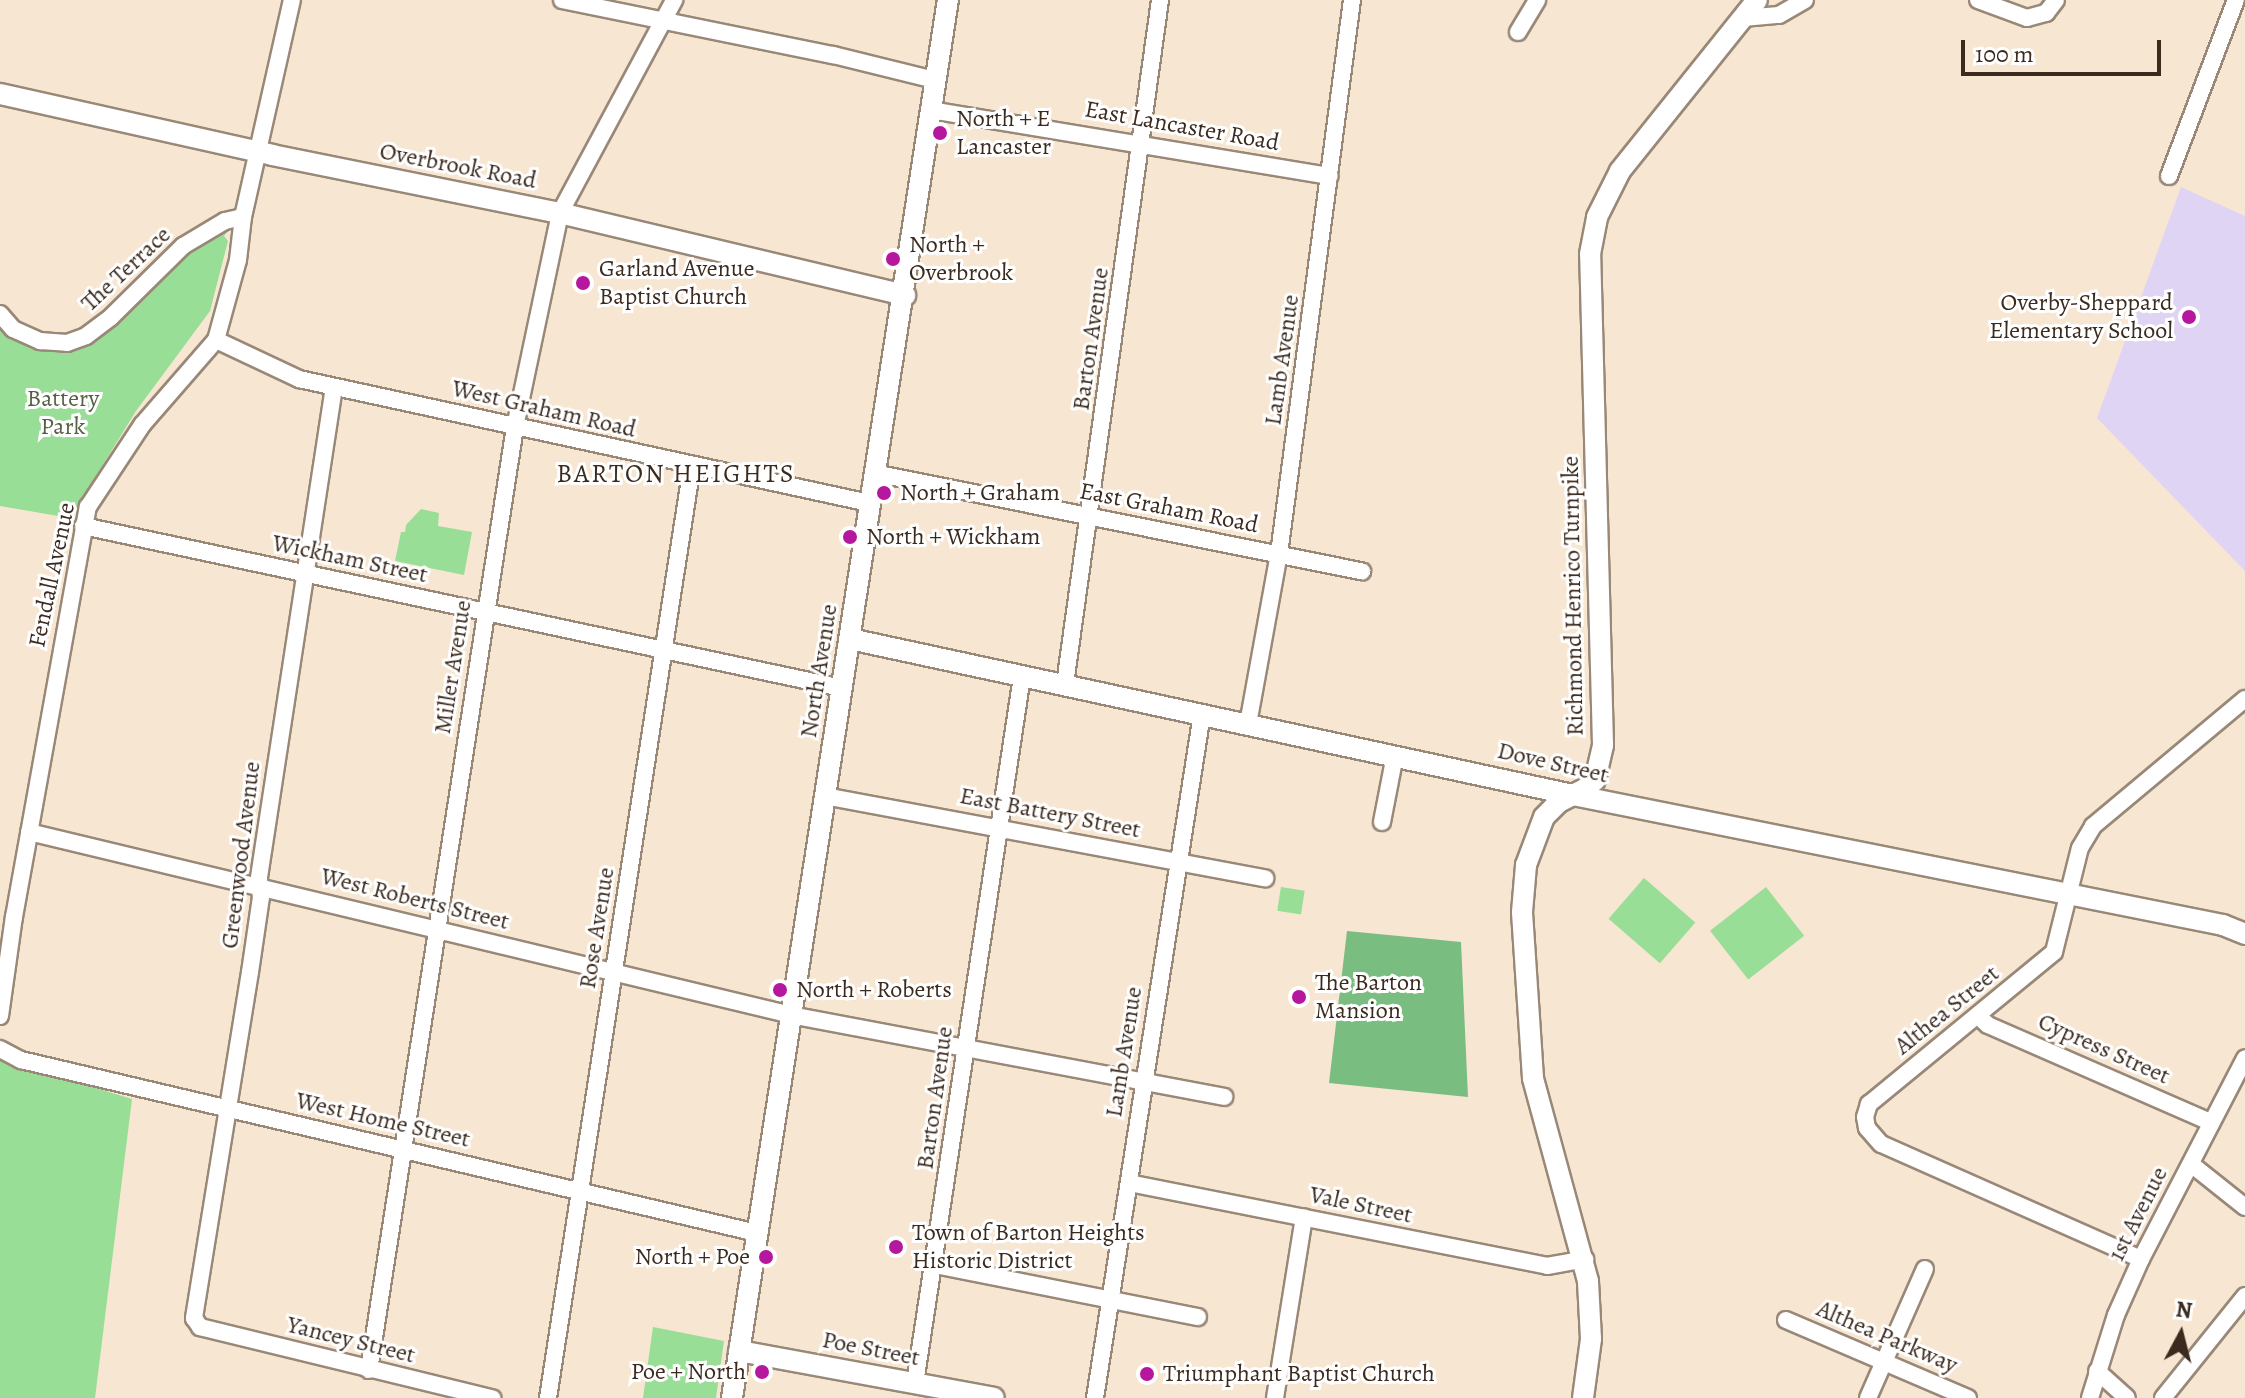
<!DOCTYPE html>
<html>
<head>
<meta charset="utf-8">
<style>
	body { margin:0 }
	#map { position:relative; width:2245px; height:1398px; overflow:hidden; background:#f7e6d1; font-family:Alegreya,serif }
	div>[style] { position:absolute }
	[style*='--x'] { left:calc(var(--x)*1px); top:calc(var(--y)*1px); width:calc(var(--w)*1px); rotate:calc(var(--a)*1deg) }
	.built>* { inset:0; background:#e0d4f4 }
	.green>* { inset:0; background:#98de97; transform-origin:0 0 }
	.forest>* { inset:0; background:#7abd80 }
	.roads { filter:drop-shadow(2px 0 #998878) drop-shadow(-2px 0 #998878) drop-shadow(0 2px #998878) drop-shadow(0 -2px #998878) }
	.minor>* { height:16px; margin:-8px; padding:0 8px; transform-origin:8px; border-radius:8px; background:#fff }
	.tertiary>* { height:20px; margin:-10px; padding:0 10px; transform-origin:10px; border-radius:10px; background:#fff }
	.dots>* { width:22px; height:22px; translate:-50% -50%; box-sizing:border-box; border:4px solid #fff; border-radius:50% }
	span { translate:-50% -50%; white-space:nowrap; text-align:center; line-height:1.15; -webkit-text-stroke:6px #fff; paint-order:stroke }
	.poi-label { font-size:24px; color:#3b2a1e }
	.left { translate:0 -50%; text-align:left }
	.right { translate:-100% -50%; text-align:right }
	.street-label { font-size:24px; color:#3b2a1e }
	.park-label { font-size:24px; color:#576042 }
	.neighbourhood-label { font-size:26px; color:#3b2a1e; letter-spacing:2px }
	.north { position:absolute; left:2141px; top:1294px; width:80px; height:80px; -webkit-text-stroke:6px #fff; paint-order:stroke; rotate:7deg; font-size:22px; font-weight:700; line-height:32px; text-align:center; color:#3b2a1e }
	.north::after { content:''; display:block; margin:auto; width:28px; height:36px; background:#3b2a1e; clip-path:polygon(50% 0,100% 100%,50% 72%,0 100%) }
	.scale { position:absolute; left:1961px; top:40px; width:200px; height:36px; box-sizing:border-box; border:4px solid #3b2a1e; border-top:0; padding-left:10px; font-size:24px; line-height:28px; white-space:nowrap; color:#3b2a1e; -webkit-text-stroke:6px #fff; paint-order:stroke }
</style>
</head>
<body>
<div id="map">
	<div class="built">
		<i style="clip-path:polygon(2181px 187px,2245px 216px,2245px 571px,2097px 418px)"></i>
	</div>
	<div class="green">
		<i style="clip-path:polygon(223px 231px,227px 232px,224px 236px,228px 241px,210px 311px,136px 411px,70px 518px,0 506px,0 322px,72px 347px,187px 251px)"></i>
		<i style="clip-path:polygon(421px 509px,439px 513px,438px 526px,472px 532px,464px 575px,395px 561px,401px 532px,405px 532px,406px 525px)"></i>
		<i style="left:1644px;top:878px;width:68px;height:54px;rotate:41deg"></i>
		<i style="left:1281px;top:887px;width:24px;height:24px;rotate:9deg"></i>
		<i style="left:1766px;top:887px;width:62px;height:71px;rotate:52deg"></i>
		<i style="clip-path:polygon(0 1059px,132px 1099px,95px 1398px,0 1398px)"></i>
		<i style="clip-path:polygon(653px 1327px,724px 1341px,716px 1398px,643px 1398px)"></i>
	</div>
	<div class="forest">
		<i style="clip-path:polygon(1347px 931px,1461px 942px,1468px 1097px,1329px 1083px)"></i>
	</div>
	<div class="roads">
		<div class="minor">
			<i style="--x:562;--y:0;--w:277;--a:11.5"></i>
			<i style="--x:833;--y:55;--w:105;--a:13.8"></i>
			<i style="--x:1978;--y:0;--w:52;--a:20.2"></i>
			<i style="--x:2027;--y:18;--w:20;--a:-15"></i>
			<i style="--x:2046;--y:13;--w:16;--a:-52"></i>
			<i style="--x:1743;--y:18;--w:36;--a:-5"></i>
			<i style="--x:1779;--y:15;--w:30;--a:-30"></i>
			<i style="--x:1518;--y:32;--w:37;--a:-59"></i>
			<i style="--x:930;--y:110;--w:405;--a:9.4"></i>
			<i style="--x:2169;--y:176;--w:188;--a:-69.2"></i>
			<i style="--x:0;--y:314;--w:20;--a:49"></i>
			<i style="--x:13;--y:329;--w:30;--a:24"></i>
			<i style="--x:40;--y:341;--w:27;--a:4"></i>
			<i style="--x:67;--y:343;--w:20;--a:-20"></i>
			<i style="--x:86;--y:336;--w:31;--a:-37"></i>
			<i style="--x:111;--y:317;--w:101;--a:-44.6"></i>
			<i style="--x:183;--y:246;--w:49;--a:-30.8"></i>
			<i style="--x:225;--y:221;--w:18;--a:-13"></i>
			<i style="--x:216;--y:340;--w:92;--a:25.2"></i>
			<i style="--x:299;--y:379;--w:583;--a:12.27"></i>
			<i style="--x:334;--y:387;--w:498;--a:98.7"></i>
			<i style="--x:259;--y:879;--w:18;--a:84"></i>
			<i style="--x:261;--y:897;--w:76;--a:98.3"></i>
			<i style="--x:250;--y:972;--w:351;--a:99.2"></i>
			<i style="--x:194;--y:1318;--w:11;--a:56"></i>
			<i style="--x:200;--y:1327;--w:301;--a:13.7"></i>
			<i style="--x:874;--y:473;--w:498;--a:11.4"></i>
			<i style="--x:83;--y:526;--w:776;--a:12.05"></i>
			<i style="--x:1065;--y:684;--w:691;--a:-82.09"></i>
			<i style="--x:1248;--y:724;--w:173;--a:-79.7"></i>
			<i style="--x:1279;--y:554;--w:559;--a:-82.49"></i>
			<i style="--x:825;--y:796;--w:448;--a:10.6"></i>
			<i style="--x:1382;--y:822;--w:68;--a:-79"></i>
			<i style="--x:29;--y:832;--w:784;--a:13.5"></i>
			<i style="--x:791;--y:1015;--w:441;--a:10.7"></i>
			<i style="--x:0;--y:1016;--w:100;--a:-82"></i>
			<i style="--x:14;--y:917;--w:417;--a:-79.8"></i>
			<i style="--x:88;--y:507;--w:98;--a:-56.6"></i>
			<i style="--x:142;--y:425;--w:113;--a:-49"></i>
			<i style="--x:216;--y:340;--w:83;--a:-74.6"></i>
			<i style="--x:238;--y:260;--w:43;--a:-83.4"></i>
			<i style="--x:243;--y:217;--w:222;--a:-77.3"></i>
			<i style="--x:1978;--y:1016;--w:13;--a:42"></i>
			<i style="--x:1988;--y:1025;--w:244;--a:23.6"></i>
			<i style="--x:0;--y:1049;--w:24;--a:28"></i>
			<i style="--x:21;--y:1060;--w:756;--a:13.23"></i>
			<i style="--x:2191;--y:1164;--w:69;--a:38.5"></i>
			<i style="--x:1129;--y:1183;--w:426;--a:11.2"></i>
			<i style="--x:1547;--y:1266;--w:39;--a:-10"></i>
			<i style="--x:2141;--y:1259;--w:284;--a:-156.1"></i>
			<i style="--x:1881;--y:1144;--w:21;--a:-131"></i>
			<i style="--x:1867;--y:1128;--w:11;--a:-100"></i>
			<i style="--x:1865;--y:1117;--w:14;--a:-73"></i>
			<i style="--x:1869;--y:1104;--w:239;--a:-39.4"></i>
			<i style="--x:2054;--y:952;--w:107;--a:-76"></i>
			<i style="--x:2080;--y:848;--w:26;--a:-59"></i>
			<i style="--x:2093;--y:826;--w:198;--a:-39.9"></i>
			<i style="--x:935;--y:1265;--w:268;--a:11.2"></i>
			<i style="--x:1786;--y:1320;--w:198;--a:23.2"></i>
			<i style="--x:369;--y:1370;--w:954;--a:-81.2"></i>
			<i style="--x:515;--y:427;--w:219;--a:-78.1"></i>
			<i style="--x:560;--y:213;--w:242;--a:-61.8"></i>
			<i style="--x:2097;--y:1371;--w:40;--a:42"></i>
			<i style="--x:915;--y:1383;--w:715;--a:-81.39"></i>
			<i style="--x:548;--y:1398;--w:943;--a:-81.22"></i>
			<i style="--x:1095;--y:1398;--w:692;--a:-81.11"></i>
			<i style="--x:1275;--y:1398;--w:183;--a:-80.9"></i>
			<i style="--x:1868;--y:1398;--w:141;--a:-66.2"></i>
			<i style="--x:2090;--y:1398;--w:87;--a:-72.6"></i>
			<i style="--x:2116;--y:1315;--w:61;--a:-65.9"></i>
			<i style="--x:2141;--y:1259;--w:226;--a:-62.6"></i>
			<i style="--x:2163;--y:1398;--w:131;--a:-51.2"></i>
		</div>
		<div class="tertiary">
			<i style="--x:0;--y:94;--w:279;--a:12.6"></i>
			<i style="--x:272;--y:155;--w:294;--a:11.4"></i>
			<i style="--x:560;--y:213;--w:355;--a:13.4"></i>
			<i style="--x:850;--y:639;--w:740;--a:12.18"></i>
			<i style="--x:1573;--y:795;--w:663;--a:11.31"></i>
			<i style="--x:2223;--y:925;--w:24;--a:22"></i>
			<i style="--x:739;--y:1351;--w:259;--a:10.4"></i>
			<i style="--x:732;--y:1398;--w:1415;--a:-81.22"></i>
			<i style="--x:1583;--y:1398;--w:60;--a:-82.3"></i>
			<i style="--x:1591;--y:1339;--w:58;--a:-93"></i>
			<i style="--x:1588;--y:1281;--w:210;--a:-105.2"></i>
			<i style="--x:1533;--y:1078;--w:166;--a:-93.8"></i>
			<i style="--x:1522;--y:912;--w:47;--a:-85.1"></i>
			<i style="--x:1526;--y:865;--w:51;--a:-69.4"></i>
			<i style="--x:1544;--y:817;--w:21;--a:-45"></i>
			<i style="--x:1559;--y:802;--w:29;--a:-27"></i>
			<i style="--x:1585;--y:789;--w:13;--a:-42"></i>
			<i style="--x:1595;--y:780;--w:36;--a:-77"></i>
			<i style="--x:1603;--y:745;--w:491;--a:-91.5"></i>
			<i style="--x:1590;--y:254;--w:38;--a:-79"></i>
			<i style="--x:1597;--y:217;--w:51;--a:-63.4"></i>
			<i style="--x:1620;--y:171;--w:219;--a:-51.3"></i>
		</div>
	</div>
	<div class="dots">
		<i style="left:940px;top:133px;background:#b5179e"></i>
		<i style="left:893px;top:259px;background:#b5179e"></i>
		<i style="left:583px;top:283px;background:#b5179e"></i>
		<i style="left:2189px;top:317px;background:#b5179e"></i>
		<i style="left:884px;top:493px;background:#b5179e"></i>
		<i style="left:850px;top:537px;background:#b5179e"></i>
		<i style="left:780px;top:990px;background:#b5179e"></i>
		<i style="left:1299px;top:997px;background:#b5179e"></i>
		<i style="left:896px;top:1247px;background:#b5179e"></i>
		<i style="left:766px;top:1257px;background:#b5179e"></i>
		<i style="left:762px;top:1372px;background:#b5179e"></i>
		<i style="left:1147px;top:1374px;background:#b5179e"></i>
	</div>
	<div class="poi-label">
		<span class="left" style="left:956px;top:133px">North + E<br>Lancaster</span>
		<span class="left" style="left:909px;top:259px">North +<br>Overbrook</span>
		<span class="left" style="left:599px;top:283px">Garland Avenue<br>Baptist Church</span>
		<span class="right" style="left:2173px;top:317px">Overby-Sheppard<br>Elementary School</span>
		<span class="left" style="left:900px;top:493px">North + Graham</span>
		<span class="left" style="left:866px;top:537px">North + Wickham</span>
		<span class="left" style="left:1315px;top:997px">The Barton<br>Mansion</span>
		<span class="left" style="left:796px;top:990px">North + Roberts</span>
		<span class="left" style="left:912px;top:1247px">Town of Barton Heights<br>Historic District</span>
		<span class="right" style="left:750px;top:1257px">North + Poe</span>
		<span class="right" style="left:746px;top:1372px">Poe + North</span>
		<span class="left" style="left:1163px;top:1374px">Triumphant Baptist Church</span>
	</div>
	<div class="street-label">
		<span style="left:1182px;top:126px;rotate:10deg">East Lancaster Road</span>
		<span style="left:458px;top:166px;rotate:11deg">Overbrook Road</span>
		<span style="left:126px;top:269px;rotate:-43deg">The Terrace</span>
		<span style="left:1091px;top:339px;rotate:-82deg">Barton Avenue</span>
		<span style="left:1282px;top:360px;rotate:-82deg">Lamb Avenue</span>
		<span style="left:544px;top:409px;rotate:13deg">West Graham Road</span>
		<span style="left:1169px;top:508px;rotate:11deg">East Graham Road</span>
		<span style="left:350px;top:559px;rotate:12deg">Wickham Street</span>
		<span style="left:52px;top:575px;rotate:-78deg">Fendall Avenue</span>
		<span style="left:1573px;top:596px;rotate:-91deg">Richmond Henrico Turnpike</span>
		<span style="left:453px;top:667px;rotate:-81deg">Miller Avenue</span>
		<span style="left:819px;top:671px;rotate:-81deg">North Avenue</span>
		<span style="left:1553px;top:763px;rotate:13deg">Dove Street</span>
		<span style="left:1050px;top:813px;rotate:11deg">East Battery Street</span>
		<span style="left:241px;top:855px;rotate:-83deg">Greenwood Avenue</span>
		<span style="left:415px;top:899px;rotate:14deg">West Roberts Street</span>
		<span style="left:597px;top:928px;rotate:-81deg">Rose Avenue</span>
		<span style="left:1947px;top:1010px;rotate:-39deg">Althea Street</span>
		<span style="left:2104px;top:1049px;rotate:24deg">Cypress Street</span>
		<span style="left:1124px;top:1052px;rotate:-81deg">Lamb Avenue</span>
		<span style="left:935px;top:1098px;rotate:-82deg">Barton Avenue</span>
		<span style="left:383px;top:1120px;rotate:13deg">West Home Street</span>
		<span style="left:1361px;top:1205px;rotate:12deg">Vale Street</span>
		<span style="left:2138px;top:1214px;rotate:-63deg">1st Avenue</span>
		<span style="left:1887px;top:1337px;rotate:23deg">Althea Parkway</span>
		<span style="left:351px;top:1340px;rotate:14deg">Yancey Street</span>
		<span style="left:871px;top:1349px;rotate:11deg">Poe Street</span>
	</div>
	<div class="park-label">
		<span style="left:63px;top:413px">Battery<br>Park</span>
	</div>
	<div class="neighbourhood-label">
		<span style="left:676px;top:474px">BARTON HEIGHTS</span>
	</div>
	<div class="north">N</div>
	<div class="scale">100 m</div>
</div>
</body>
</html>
